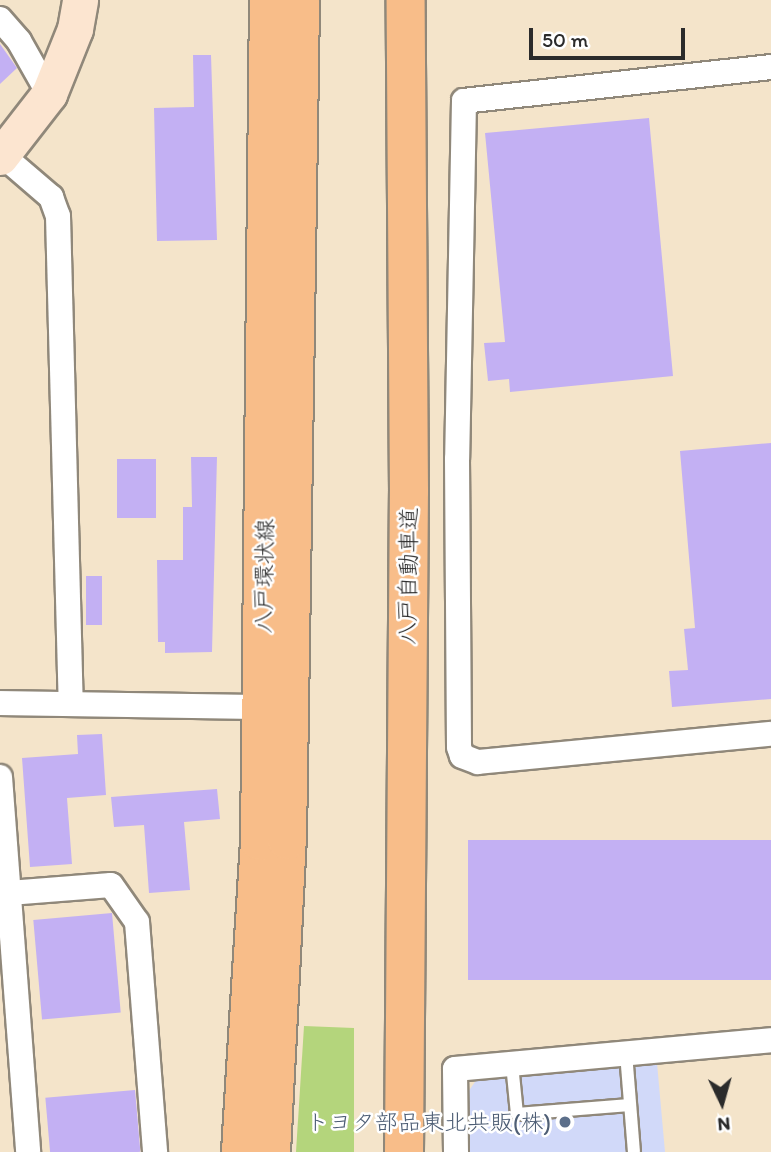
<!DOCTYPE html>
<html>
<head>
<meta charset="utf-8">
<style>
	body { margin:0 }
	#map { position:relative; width:771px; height:1152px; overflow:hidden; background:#f4e4ca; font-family:Itim,"Klee One",sans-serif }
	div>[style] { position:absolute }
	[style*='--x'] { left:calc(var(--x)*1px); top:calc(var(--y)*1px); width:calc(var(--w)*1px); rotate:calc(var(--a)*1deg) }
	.built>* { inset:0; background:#d1d9f9 }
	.green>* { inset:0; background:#b4d57c }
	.building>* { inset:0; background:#c3b0f3; transform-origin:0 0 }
	.roads { filter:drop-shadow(2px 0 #90887a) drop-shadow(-2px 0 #90887a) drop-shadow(0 2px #90887a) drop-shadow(0 -2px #90887a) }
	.lane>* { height:12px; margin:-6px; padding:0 6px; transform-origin:6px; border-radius:6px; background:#fff }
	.street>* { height:24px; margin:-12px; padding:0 12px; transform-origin:12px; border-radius:12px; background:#fff }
	.secondary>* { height:35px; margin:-17.5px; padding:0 17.5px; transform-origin:17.5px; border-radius:17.5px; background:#fce5d0 }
	.primary>* { height:38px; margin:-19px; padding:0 19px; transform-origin:19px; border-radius:19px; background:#f8bd89 }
	.highway>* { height:38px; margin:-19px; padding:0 19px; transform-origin:19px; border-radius:19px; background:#f8bd89 }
	.dots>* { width:19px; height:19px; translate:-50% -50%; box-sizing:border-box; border:4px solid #fff; border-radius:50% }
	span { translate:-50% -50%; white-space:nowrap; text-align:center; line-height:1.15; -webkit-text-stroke:5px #fff; paint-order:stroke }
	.street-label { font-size:23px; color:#2b2b2b }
	.service-label { font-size:23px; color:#4e5e75 }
	.right { translate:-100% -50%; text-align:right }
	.north { position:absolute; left:687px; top:1068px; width:70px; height:70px; -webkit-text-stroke:5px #fff; paint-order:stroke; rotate:175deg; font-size:19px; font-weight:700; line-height:28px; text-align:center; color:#2b2b2b }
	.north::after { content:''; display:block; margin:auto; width:24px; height:32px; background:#2b2b2b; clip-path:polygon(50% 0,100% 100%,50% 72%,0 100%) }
	.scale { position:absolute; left:529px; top:28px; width:156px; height:32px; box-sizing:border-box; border:4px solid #2b2b2b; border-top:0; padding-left:9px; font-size:21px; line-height:24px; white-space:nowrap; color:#2b2b2b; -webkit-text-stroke:5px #fff; paint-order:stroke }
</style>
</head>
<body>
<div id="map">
	<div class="built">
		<i style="clip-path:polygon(657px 1063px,665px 1152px,468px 1152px,468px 1092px,477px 1079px)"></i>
	</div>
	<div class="green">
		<i style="clip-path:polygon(304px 1026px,354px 1028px,354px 1152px,296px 1152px)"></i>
	</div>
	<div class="building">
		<i style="clip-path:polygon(0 44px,17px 68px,0 84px)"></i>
		<i style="clip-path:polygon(193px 55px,211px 55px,217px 240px,157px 241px,154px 108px,194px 107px)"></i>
		<i style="clip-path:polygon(649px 118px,673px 376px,510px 392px,509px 379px,488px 381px,484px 343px,505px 342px,485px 133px)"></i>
		<i style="clip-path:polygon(771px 443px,771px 699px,672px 707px,669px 671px,688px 670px,684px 629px,695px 628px,680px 451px)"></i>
		<i style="clip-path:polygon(191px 457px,217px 457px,212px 652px,165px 653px,165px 642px,158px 642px,157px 560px,183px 560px,183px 507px,192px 507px)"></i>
		<i style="left:117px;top:459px;width:39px;height:59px"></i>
		<i style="left:86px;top:576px;width:16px;height:49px"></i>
		<i style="clip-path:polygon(102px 734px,106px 795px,67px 798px,72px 864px,30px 867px,22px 758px,78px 754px,77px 735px)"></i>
		<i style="clip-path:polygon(217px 789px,220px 819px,184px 822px,190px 890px,149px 893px,144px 825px,114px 827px,111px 797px)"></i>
		<i style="left:771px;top:840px;width:140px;height:303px;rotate:90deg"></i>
		<i style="left:112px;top:913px;width:100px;height:79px;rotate:85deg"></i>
		<i style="left:135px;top:1090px;width:62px;height:90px;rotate:85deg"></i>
	</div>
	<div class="roads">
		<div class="lane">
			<i style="--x:626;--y:1053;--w:99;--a:85.4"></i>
			<i style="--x:512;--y:1064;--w:50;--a:84.3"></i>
			<i style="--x:517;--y:1114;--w:113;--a:-4.6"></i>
		</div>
		<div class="street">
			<i style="--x:0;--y:19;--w:29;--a:49"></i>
			<i style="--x:19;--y:41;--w:61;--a:60.5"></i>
			<i style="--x:771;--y:67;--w:309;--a:173.7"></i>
			<i style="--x:464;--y:101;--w:358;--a:91.1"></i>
			<i style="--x:457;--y:459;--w:288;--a:89.6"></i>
			<i style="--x:459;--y:747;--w:9;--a:72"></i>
			<i style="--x:462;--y:756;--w:17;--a:21"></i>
			<i style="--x:478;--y:762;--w:294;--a:-5.5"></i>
			<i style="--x:2;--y:155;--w:65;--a:40.6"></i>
			<i style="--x:51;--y:197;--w:20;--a:70"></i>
			<i style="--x:58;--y:216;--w:488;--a:88.5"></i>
			<i style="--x:0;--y:703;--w:261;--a:0.9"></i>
			<i style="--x:0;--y:777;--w:376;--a:85.7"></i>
			<i style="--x:9;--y:893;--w:102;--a:-4.5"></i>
			<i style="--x:111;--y:885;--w:45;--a:54.9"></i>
			<i style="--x:137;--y:922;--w:231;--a:85.5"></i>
			<i style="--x:456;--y:1152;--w:83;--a:-90.7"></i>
			<i style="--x:455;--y:1069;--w:317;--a:-5.2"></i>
		</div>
		<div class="secondary">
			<i style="--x:0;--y:157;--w:80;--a:-52.1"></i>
			<i style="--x:49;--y:94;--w:70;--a:-68.2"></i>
			<i style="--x:75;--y:29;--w:29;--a:-80"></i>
		</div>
		<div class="primary">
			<i style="--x:241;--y:1152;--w:312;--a:-86.5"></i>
			<i style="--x:260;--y:841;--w:841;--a:-89.39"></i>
			<i style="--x:271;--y:1152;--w:312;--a:-87.1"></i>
			<i style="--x:287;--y:840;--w:840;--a:-89.11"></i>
		</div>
		<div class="highway">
			<i style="--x:404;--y:1152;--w:661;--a:-89.57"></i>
			<i style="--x:409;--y:491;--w:491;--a:-90.4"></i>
		</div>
	</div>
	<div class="dots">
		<i style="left:565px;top:1122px;background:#5c6f8a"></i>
	</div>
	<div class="street-label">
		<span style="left:264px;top:576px;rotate:-89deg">八戸環状線</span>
		<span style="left:408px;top:576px;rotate:-89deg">八戸自動車道</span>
	</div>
	<div class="service-label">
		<span class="right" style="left:551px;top:1122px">トヨタ部品東北共販(株)</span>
	</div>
	<div class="north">N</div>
	<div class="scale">50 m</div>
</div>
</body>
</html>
